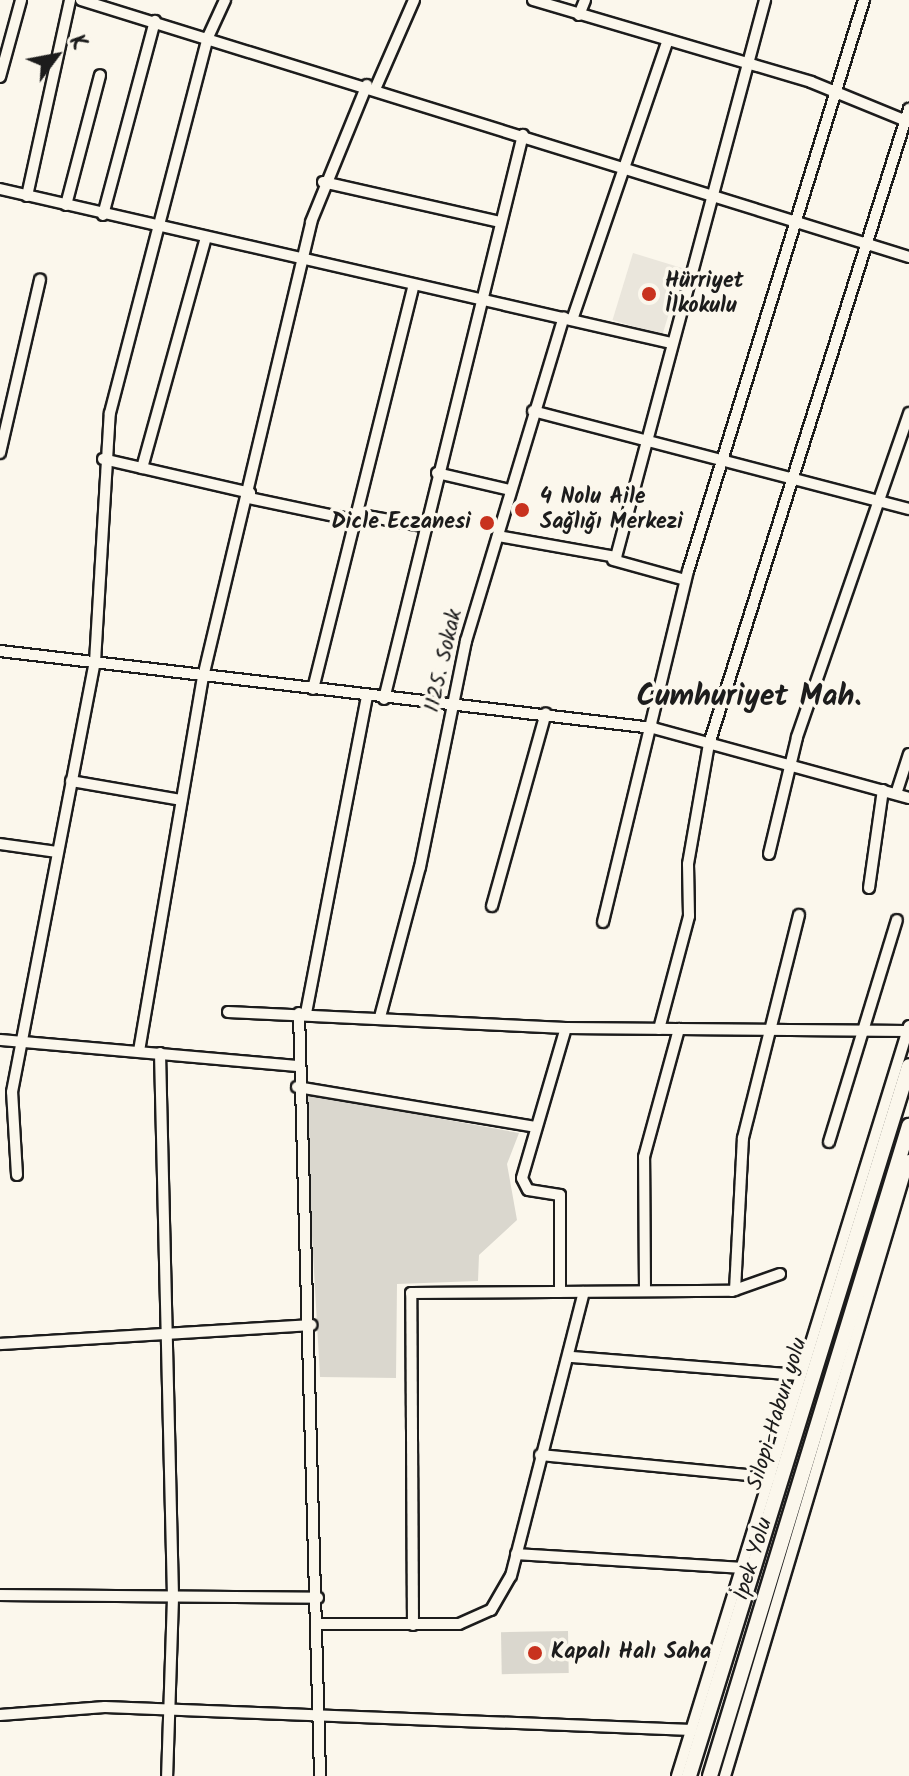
<!DOCTYPE html>
<html>
<head>
<meta charset="utf-8">
<style>
	body { margin:0 }
	#map { position:relative; width:909px; height:1776px; overflow:hidden; background:#fbf7ec; font-family:Kalam,sans-serif }
	div>[style] { position:absolute }
	[style*='--x'] { left:calc(var(--x)*1px); top:calc(var(--y)*1px); width:calc(var(--w)*1px); rotate:calc(var(--a)*1deg) }
	.built>* { inset:0; background:#eae6dc; transform-origin:0 0 }
	.green>* { inset:0; background:#dad7ce; transform-origin:0 0 }
	.roads { filter:drop-shadow(2px 0 #1c1c1c) drop-shadow(-2px 0 #1c1c1c) drop-shadow(0 2px #1c1c1c) drop-shadow(0 -2px #1c1c1c) }
	.minor>* { height:10px; margin:-5px; padding:0 5px; transform-origin:5px; border-radius:5px; background:#fbf7ec }
	.highway>* { height:14px; margin:-7px; padding:0 7px; transform-origin:7px; border-radius:7px; background:#fbf7ec }
	.dots>* { width:22px; height:22px; translate:-50% -50%; box-sizing:border-box; border:4px solid #fbf7ec; border-radius:50% }
	span { translate:-50% -50%; white-space:nowrap; text-align:center; line-height:1.15; -webkit-text-stroke:7px #fbf7ec; paint-order:stroke }
	.poi-label { font-size:22px; color:#1c1c1c; font-weight:700 }
	.left { translate:0 -50%; text-align:left }
	.right { translate:-100% -50%; text-align:right }
	.street-label { font-size:22px; color:#1c1c1c }
	.district-label { font-size:30px; color:#1c1c1c; font-weight:700 }
	.north { position:absolute; left:16px; top:16px; width:80px; height:80px; -webkit-text-stroke:6px #fbf7ec; paint-order:stroke; rotate:58deg; font-size:22px; font-weight:700; line-height:32px; text-align:center; color:#1c1c1c }
	.north::after { content:''; display:block; margin:auto; width:28px; height:36px; background:#1c1c1c; clip-path:polygon(50% 0,100% 100%,50% 72%,0 100%) }
</style>
</head>
<body>
<div id="map">
	<div class="built">
		<i style="left:633px;top:253px;width:52px;height:70px;rotate:17deg"></i>
	</div>
	<div class="green">
		<i style="clip-path:polygon(304px 1094px,519px 1133px,507px 1164px,517px 1220px,479px 1255px,478px 1281px,397px 1284px,396px 1378px,320px 1377px)"></i>
		<i style="left:568px;top:1631px;width:42px;height:67px;rotate:89deg"></i>
	</div>
	<div class="roads">
		<div class="minor">
			<i style="--x:81;--y:0;--w:867;--a:17.24"></i>
			<i style="--x:533;--y:0;--w:290;--a:16.4"></i>
			<i style="--x:811;--y:82;--w:106;--a:22.2"></i>
			<i style="--x:579;--y:15;--w:16;--a:-68"></i>
			<i style="--x:0;--y:77;--w:80;--a:-74.7"></i>
			<i style="--x:376;--y:87;--w:95;--a:-66.4"></i>
			<i style="--x:323;--y:182;--w:182;--a:12.7"></i>
			<i style="--x:0;--y:189;--w:688;--a:12.93"></i>
			<i style="--x:27;--y:196;--w:201;--a:-77.6"></i>
			<i style="--x:66;--y:205;--w:134;--a:-75.3"></i>
			<i style="--x:103;--y:215;--w:201;--a:-75"></i>
			<i style="--x:572;--y:320;--w:296;--a:-71.1"></i>
			<i style="--x:533;--y:411;--w:389;--a:14.6"></i>
			<i style="--x:0;--y:453;--w:178;--a:-77"></i>
			<i style="--x:103;--y:459;--w:151;--a:13"></i>
			<i style="--x:142;--y:468;--w:236;--a:-74.5"></i>
			<i style="--x:437;--y:473;--w:75;--a:13.1"></i>
			<i style="--x:249;--y:498;--w:106;--a:11.9"></i>
			<i style="--x:355;--y:514;--w:69;--a:10"></i>
			<i style="--x:498;--y:536;--w:120;--a:10.1"></i>
			<i style="--x:616;--y:557;--w:577;--a:-75.02"></i>
			<i style="--x:613;--y:560;--w:75;--a:15.5"></i>
			<i style="--x:0;--y:651;--w:658;--a:6.73"></i>
			<i style="--x:653;--y:728;--w:265;--a:15.3"></i>
			<i style="--x:313;--y:689;--w:416;--a:-76"></i>
			<i style="--x:384;--y:699;--w:581;--a:-76.16"></i>
			<i style="--x:71;--y:781;--w:112;--a:9.8"></i>
			<i style="--x:896;--y:794;--w:42;--a:-72"></i>
			<i style="--x:0;--y:844;--w:58;--a:8"></i>
			<i style="--x:769;--y:854;--w:120;--a:-76.5"></i>
			<i style="--x:797;--y:737;--w:343;--a:-70.9"></i>
			<i style="--x:869;--y:888;--w:99;--a:-81.9"></i>
			<i style="--x:492;--y:906;--w:200;--a:-74.4"></i>
			<i style="--x:603;--y:922;--w:361;--a:-76.4"></i>
			<i style="--x:688;--y:571;--w:598;--a:-72.87"></i>
			<i style="--x:228;--y:1012;--w:338;--a:2.7"></i>
			<i style="--x:566;--y:1028;--w:341;--a:0.5"></i>
			<i style="--x:299;--y:1013;--w:763;--a:88.42"></i>
			<i style="--x:306;--y:1013;--w:323;--a:-79.1"></i>
			<i style="--x:380;--y:1017;--w:155;--a:-75.1"></i>
			<i style="--x:420;--y:867;--w:231;--a:-78.5"></i>
			<i style="--x:466;--y:641;--w:338;--a:-73.2"></i>
			<i style="--x:659;--y:1029;--w:117;--a:-75.1"></i>
			<i style="--x:689;--y:916;--w:52;--a:-91.1"></i>
			<i style="--x:688;--y:864;--w:122;--a:-80.1"></i>
			<i style="--x:709;--y:744;--w:666;--a:-72.52"></i>
			<i style="--x:0;--y:1040;--w:299;--a:5"></i>
			<i style="--x:139;--y:1051;--w:379;--a:-80.3"></i>
			<i style="--x:203;--y:677;--w:468;--a:-76.6"></i>
			<i style="--x:311;--y:222;--w:148;--a:-67.8"></i>
			<i style="--x:160;--y:1053;--w:545;--a:88.63"></i>
			<i style="--x:173;--y:1598;--w:178;--a:91.9"></i>
			<i style="--x:297;--y:1087;--w:241;--a:9.5"></i>
			<i style="--x:829;--y:1142;--w:232;--a:-73"></i>
			<i style="--x:17;--y:1175;--w:83;--a:-93.4"></i>
			<i style="--x:12;--y:1092;--w:438;--a:-79.1"></i>
			<i style="--x:95;--y:662;--w:249;--a:-86.6"></i>
			<i style="--x:110;--y:413;--w:389;--a:-75.4"></i>
			<i style="--x:208;--y:37;--w:41;--a:-65.3"></i>
			<i style="--x:645;--y:1290;--w:133;--a:-90.4"></i>
			<i style="--x:644;--y:1157;--w:133;--a:-74.7"></i>
			<i style="--x:735;--y:1290;--w:152;--a:-87"></i>
			<i style="--x:743;--y:1138;--w:230;--a:-75.9"></i>
			<i style="--x:560;--y:1292;--w:97;--a:-90"></i>
			<i style="--x:560;--y:1195;--w:32;--a:-171"></i>
			<i style="--x:528;--y:1190;--w:13;--a:-117"></i>
			<i style="--x:522;--y:1178;--w:156;--a:-73.7"></i>
			<i style="--x:0;--y:1344;--w:312;--a:-3.5"></i>
			<i style="--x:571;--y:1357;--w:230;--a:4.5"></i>
			<i style="--x:540;--y:1455;--w:231;--a:5.5"></i>
			<i style="--x:516;--y:1554;--w:227;--a:3.5"></i>
			<i style="--x:0;--y:1595;--w:318;--a:0.5"></i>
			<i style="--x:319;--y:1624;--w:140;--a:0"></i>
			<i style="--x:459;--y:1624;--w:35;--a:-24"></i>
			<i style="--x:491;--y:1610;--w:39;--a:-60"></i>
			<i style="--x:511;--y:1576;--w:293;--a:-75.6"></i>
			<i style="--x:413;--y:1625;--w:332;--a:-90.3"></i>
			<i style="--x:411;--y:1293;--w:321;--a:-0.4"></i>
			<i style="--x:732;--y:1291;--w:51;--a:-19.5"></i>
			<i style="--x:0;--y:1715;--w:105;--a:-4.4"></i>
			<i style="--x:105;--y:1707;--w:587;--a:2.24"></i>
			<i style="--x:677;--y:1776;--w:785;--a:-72.81"></i>
			<i style="--x:725;--y:1776;--w:643;--a:-73.37"></i>
		</div>
		<div class="highway">
			<i style="--x:689;--y:1776;--w:743;--a:-72.78"></i>
			<i style="--x:710;--y:1776;--w:680;--a:-72.98"></i>
		</div>
	</div>
	<div class="dots">
		<i style="left:649px;top:294px;background:#c8321e"></i>
		<i style="left:522px;top:510px;background:#c8321e"></i>
		<i style="left:487px;top:523px;background:#c8321e"></i>
		<i style="left:535px;top:1653px;background:#c8321e"></i>
	</div>
	<div class="poi-label">
		<span class="left" style="left:665px;top:294px">Hürriyet<br>İlkokulu</span>
		<span class="left" style="left:540px;top:510px">4 Nolu Aile<br>Sağlığı Merkezi</span>
		<span class="right" style="left:471px;top:523px">Dicle Eczanesi</span>
		<span class="left" style="left:551px;top:1653px">Kapalı Halı Saha</span>
	</div>
	<div class="street-label">
		<span style="left:444px;top:661px;rotate:-77deg">1125. Sokak</span>
		<span style="left:778px;top:1414px;rotate:-73deg">Silopi-Habur yolu</span>
		<span style="left:754px;top:1559px;rotate:-73deg">İpek Yolu</span>
	</div>
	<div class="district-label">
		<span style="left:749px;top:697px">Cumhuriyet Mah.</span>
	</div>
	<div class="north">K</div>
</div>
</body>
</html>
